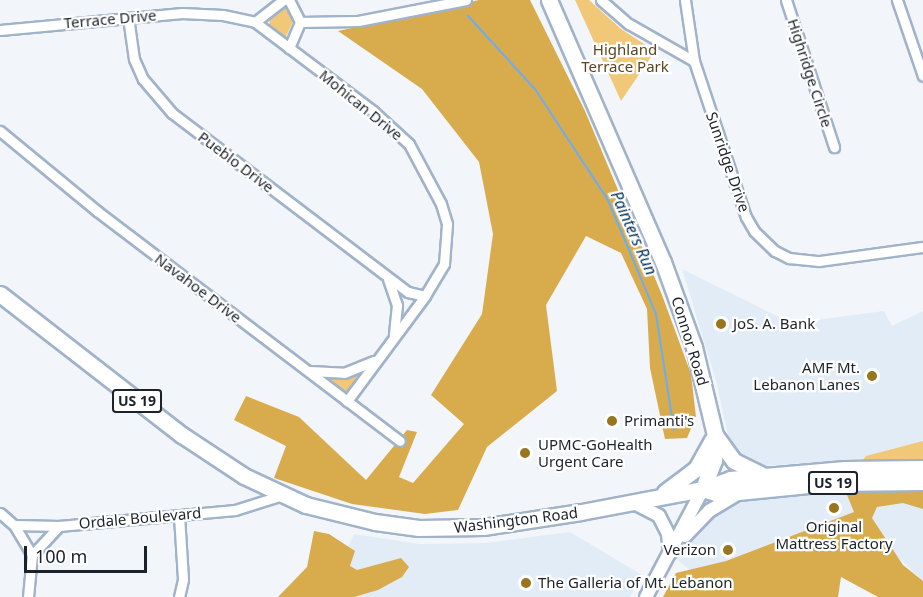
<!DOCTYPE html>
<html>
<head>
<meta charset="utf-8">
<style>
	body { margin:0 }
	#map { position:relative; width:923px; height:597px; overflow:hidden; background:#f2f6fb; font-family:"Noto Sans",sans-serif }
	div>[style] { position:absolute }
	[style*='--x'] { left:calc(var(--x)*1px); top:calc(var(--y)*1px); width:calc(var(--w)*1px); rotate:calc(var(--a)*1deg) }
	.built>* { inset:0; background:#e2ecf7 }
	.green>* { inset:0; background:#f0c878 }
	.forest>* { inset:0; background:#d8ac4d }
	.stream>* { height:2px; margin:-1px; padding:0 1px; transform-origin:1px; border-radius:1px; background:#6cacf3 }
	.roads { filter:drop-shadow(2px 0 #a1b3c9) drop-shadow(-2px 0 #a1b3c9) drop-shadow(0 2px #a1b3c9) drop-shadow(0 -2px #a1b3c9) }
	.minor>* { height:9px; margin:-4.5px; padding:0 4.5px; transform-origin:4.5px; border-radius:4.5px; background:#fff }
	.tertiary>* { height:12px; margin:-6px; padding:0 6px; transform-origin:6px; border-radius:6px; background:#fff }
	.primary>* { height:15px; margin:-7.5px; padding:0 7.5px; transform-origin:7.5px; border-radius:7.5px; background:#fff }
	.dots>* { width:16px; height:16px; translate:-50% -50%; box-sizing:border-box; border:3px solid #fff; border-radius:50% }
	span { translate:-50% -50%; white-space:nowrap; text-align:center; line-height:1.15; -webkit-text-stroke:4.5px #fff; paint-order:stroke }
	.shield-label span { padding:2px 4px; background:#fff; border:2px solid; border-radius:4px; -webkit-text-stroke-width:0 }
	.shield-label { font-size:14px; color:#1b222a; font-weight:700 }
	.street-label { font-size:15px; color:#1b222a }
	.park-label { font-size:15px; color:#59461f }
	.poi-label { font-size:15px; color:#1b222a }
	.left { translate:0 -50%; text-align:left }
	.right { translate:-100% -50%; text-align:right }
	.water-label { font-size:16px; color:#02315d; font-style:italic }
	.scale { position:absolute; left:24px; top:546px; width:123px; height:27px; box-sizing:border-box; border:3px solid #1b222a; border-top:0; padding-left:8px; font-size:18px; line-height:21px; white-space:nowrap; color:#1b222a; -webkit-text-stroke:4px #fff; paint-order:stroke }
</style>
</head>
<body>
<div id="map">
	<div class="built">
		<i style="clip-path:polygon(682px 269px,791px 323px,884px 311px,892px 326px,923px 311px,923px 460px,848px 460px,762px 466px,739px 454px,728px 435px,716px 381px)"></i>
		<i style="clip-path:polygon(923px 482px,923px 581px,862px 523px,696px 576px,670px 553px,700px 498px)"></i>
		<i style="clip-path:polygon(570px 532px,642px 575px,630px 597px,324px 597px,354px 534px,420px 544px,485px 543px)"></i>
	</div>
	<div class="green">
		<i style="clip-path:polygon(575px 0,589px 0,621px 29px,655px 51px,621px 101px)"></i>
		<i style="clip-path:polygon(285px 6px,293px 21px,285px 39px,269px 26px,270px 19px)"></i>
		<i style="clip-path:polygon(358px 375px,346px 393px,328px 380px,329px 379px)"></i>
		<i style="clip-path:polygon(923px 441px,923px 461px,862px 461px,866px 456px)"></i>
	</div>
	<div class="forest">
		<i style="clip-path:polygon(479px 0,530px 0,585px 111px,662px 295px,691px 374px,696px 417px,687px 438px,665px 439px,650px 368px,647px 309px,621px 253px,586px 236px,546px 305px,557px 391px,487px 447px,458px 510px,425px 514px,352px 504px,274px 478px,286px 446px,234px 420px,246px 396px,299px 417px,366px 480px,407px 430px,417px 432px,399px 477px,413px 483px,464px 424px,431px 395px,482px 314px,493px 234px,479px 162px,422px 89px,338px 31px)"></i>
		<i style="clip-path:polygon(923px 487px,923px 509px,903px 503px,877px 507px,872px 518px,903px 565px,923px 581px,923px 597px,878px 597px,841px 577px,838px 597px,663px 597px,676px 573px,726px 561px,854px 512px,845px 490px)"></i>
		<i style="clip-path:polygon(314px 531px,329px 534px,355px 551px,350px 566px,357px 570px,401px 558px,409px 567px,402px 577px,378px 590px,354px 597px,278px 597px,307px 567px)"></i>
	</div>
	<div class="stream">
		<i style="--x:468;--y:16;--w:99;--a:47.5"></i>
		<i style="--x:535;--y:89;--w:133;--a:56.7"></i>
		<i style="--x:608;--y:200;--w:124;--a:67.2"></i>
		<i style="--x:656;--y:314;--w:117;--a:81.2"></i>
	</div>
	<div class="roads">
		<div class="minor">
			<i style="--x:289;--y:0;--w:25;--a:63"></i>
			<i style="--x:601;--y:0;--w:37;--a:41"></i>
			<i style="--x:629;--y:24;--w:75;--a:29.6"></i>
			<i style="--x:694;--y:61;--w:164;--a:71.6"></i>
			<i style="--x:746;--y:217;--w:16;--a:60"></i>
			<i style="--x:754;--y:231;--w:29;--a:44"></i>
			<i style="--x:775;--y:251;--w:16;--a:27"></i>
			<i style="--x:789;--y:258;--w:30;--a:6"></i>
			<i style="--x:819;--y:261;--w:105;--a:-7.7"></i>
			<i style="--x:685;--y:0;--w:62;--a:81.6"></i>
			<i style="--x:786;--y:0;--w:155;--a:71.9"></i>
			<i style="--x:897;--y:0;--w:80;--a:71.1"></i>
			<i style="--x:128;--y:17;--w:42;--a:81.9"></i>
			<i style="--x:134;--y:59;--w:22;--a:66"></i>
			<i style="--x:143;--y:79;--w:45;--a:49.5"></i>
			<i style="--x:172;--y:113;--w:296;--a:37.2"></i>
			<i style="--x:408;--y:292;--w:17;--a:13"></i>
			<i style="--x:255;--y:22;--w:36;--a:-38"></i>
			<i style="--x:300;--y:22;--w:58;--a:-1"></i>
			<i style="--x:358;--y:21;--w:110;--a:-11"></i>
			<i style="--x:0;--y:30;--w:183;--a:-5.3"></i>
			<i style="--x:182;--y:13;--w:41;--a:2.8"></i>
			<i style="--x:223;--y:15;--w:33;--a:12"></i>
			<i style="--x:255;--y:22;--w:148;--a:37"></i>
			<i style="--x:373;--y:111;--w:49;--a:42.5"></i>
			<i style="--x:409;--y:144;--w:68;--a:61.9"></i>
			<i style="--x:441;--y:204;--w:21;--a:73"></i>
			<i style="--x:447;--y:224;--w:40;--a:94.3"></i>
			<i style="--x:444;--y:264;--w:37;--a:121"></i>
			<i style="--x:425;--y:296;--w:131;--a:126.6"></i>
			<i style="--x:289;--y:48;--w:28;--a:-67"></i>
			<i style="--x:0;--y:131;--w:126;--a:39.5"></i>
			<i style="--x:97;--y:211;--w:380;--a:37.2"></i>
			<i style="--x:388;--y:279;--w:28;--a:71"></i>
			<i style="--x:397;--y:305;--w:30;--a:96"></i>
			<i style="--x:310;--y:371;--w:34;--a:3"></i>
			<i style="--x:344;--y:373;--w:32;--a:-22"></i>
			<i style="--x:0;--y:513;--w:18;--a:41"></i>
			<i style="--x:14;--y:525;--w:45;--a:1.3"></i>
			<i style="--x:59;--y:526;--w:177;--a:-5.2"></i>
			<i style="--x:235;--y:510;--w:50;--a:-17.4"></i>
			<i style="--x:14;--y:525;--w:35;--a:59"></i>
			<i style="--x:28;--y:597;--w:42;--a:-84.6"></i>
			<i style="--x:32;--y:555;--w:40;--a:-47"></i>
			<i style="--x:179;--y:597;--w:18;--a:-77"></i>
			<i style="--x:183;--y:579;--w:64;--a:-93.6"></i>
		</div>
		<div class="tertiary">
			<i style="--x:632;--y:502;--w:30;--a:27"></i>
			<i style="--x:659;--y:516;--w:20;--a:63"></i>
			<i style="--x:668;--y:534;--w:19;--a:84"></i>
			<i style="--x:685;--y:536;--w:35;--a:-46"></i>
			<i style="--x:709;--y:511;--w:31;--a:-31"></i>
			<i style="--x:646;--y:597;--w:122;--a:-62.2"></i>
		</div>
		<div class="primary">
			<i style="--x:549;--y:0;--w:286;--a:66.5"></i>
			<i style="--x:663;--y:262;--w:90;--a:70"></i>
			<i style="--x:694;--y:347;--w:90;--a:76.6"></i>
			<i style="--x:715;--y:435;--w:25;--a:92"></i>
			<i style="--x:714;--y:460;--w:31;--a:111"></i>
			<i style="--x:0;--y:294;--w:230;--a:37.8"></i>
			<i style="--x:182;--y:435;--w:74;--a:33.5"></i>
			<i style="--x:244;--y:476;--w:68;--a:25.1"></i>
			<i style="--x:306;--y:505;--w:71;--a:13.8"></i>
			<i style="--x:375;--y:522;--w:44;--a:7.8"></i>
			<i style="--x:419;--y:528;--w:64;--a:-0.9"></i>
			<i style="--x:483;--y:527;--w:99;--a:-8.7"></i>
			<i style="--x:581;--y:512;--w:124;--a:-10.7"></i>
			<i style="--x:703;--y:489;--w:29;--a:-20"></i>
			<i style="--x:730;--y:479;--w:115;--a:-5"></i>
			<i style="--x:845;--y:469;--w:78;--a:-0.7"></i>
			<i style="--x:715;--y:435;--w:32;--a:54"></i>
			<i style="--x:734;--y:461;--w:30;--a:26"></i>
			<i style="--x:703;--y:489;--w:16;--a:18"></i>
			<i style="--x:718;--y:494;--w:111;--a:-5.7"></i>
			<i style="--x:828;--y:483;--w:95;--a:-0.6"></i>
			<i style="--x:665;--y:492;--w:39;--a:-37"></i>
			<i style="--x:696;--y:469;--w:33;--a:-61"></i>
		</div>
	</div>
	<div class="dots">
		<i style="left:721px;top:324px;background:#99751f"></i>
		<i style="left:872px;top:376px;background:#99751f"></i>
		<i style="left:612px;top:421px;background:#99751f"></i>
		<i style="left:525px;top:453px;background:#99751f"></i>
		<i style="left:834px;top:508px;background:#99751f"></i>
		<i style="left:728px;top:550px;background:#99751f"></i>
		<i style="left:526px;top:583px;background:#99751f"></i>
	</div>
	<div class="shield-label">
		<span style="left:137px;top:401px">US 19</span>
		<span style="left:833px;top:483px">US 19</span>
	</div>
	<div class="street-label">
		<span style="left:110px;top:19px;rotate:-5deg">Terrace Drive</span>
		<span style="left:810px;top:73px;rotate:72deg">Highridge Circle</span>
		<span style="left:361px;top:105px;rotate:39deg">Mohican Drive</span>
		<span style="left:236px;top:162px;rotate:37deg">Pueblo Drive</span>
		<span style="left:728px;top:162px;rotate:71deg">Sunridge Drive</span>
		<span style="left:198px;top:288px;rotate:37deg">Navahoe Drive</span>
		<span style="left:690px;top:341px;rotate:73deg">Connor Road</span>
		<span style="left:140px;top:518px;rotate:-5deg">Ordale Boulevard</span>
		<span style="left:516px;top:520px;rotate:-7deg">Washington Road</span>
	</div>
	<div class="park-label">
		<span style="left:625px;top:58px">Highland<br>Terrace Park</span>
	</div>
	<div class="poi-label">
		<span class="left" style="left:733px;top:324px">JoS. A. Bank</span>
		<span class="right" style="left:860px;top:376px">AMF Mt.<br>Lebanon Lanes</span>
		<span class="left" style="left:624px;top:421px">Primanti's</span>
		<span class="left" style="left:538px;top:453px">UPMC-GoHealth<br>Urgent Care</span>
		<span style="left:834px;top:535px">Original<br>Mattress Factory</span>
		<span class="right" style="left:716px;top:550px">Verizon</span>
		<span class="left" style="left:538px;top:583px">The Galleria of Mt. Lebanon</span>
	</div>
	<div class="water-label">
		<span style="left:634px;top:233px;rotate:66deg">Painters Run</span>
	</div>
	<div class="scale">100 m</div>
</div>
</body>
</html>
